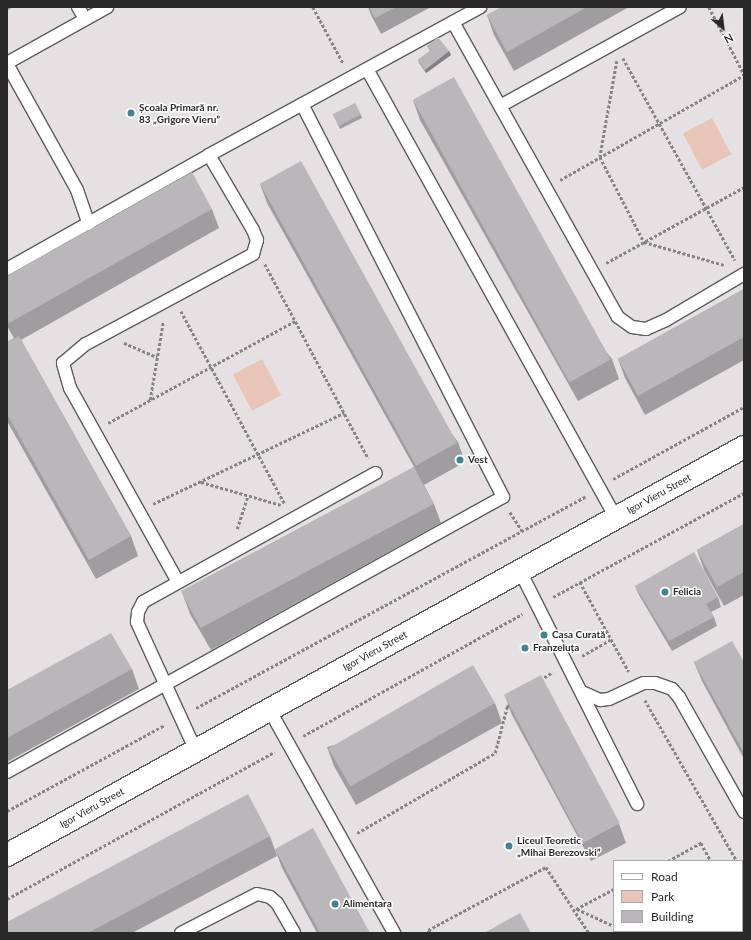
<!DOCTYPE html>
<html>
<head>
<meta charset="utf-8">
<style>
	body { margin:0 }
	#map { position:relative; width:751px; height:940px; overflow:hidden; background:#e5e1e3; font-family:Lato,sans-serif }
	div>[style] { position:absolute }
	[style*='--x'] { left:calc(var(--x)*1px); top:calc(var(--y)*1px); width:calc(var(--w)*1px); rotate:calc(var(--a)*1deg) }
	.green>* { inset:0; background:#e9c5b7; transform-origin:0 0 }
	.path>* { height:2.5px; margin-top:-1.25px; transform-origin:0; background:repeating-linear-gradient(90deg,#868385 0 3px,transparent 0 5px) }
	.roads { filter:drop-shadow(1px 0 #5f5b5d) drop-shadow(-1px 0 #5f5b5d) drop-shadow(0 1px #5f5b5d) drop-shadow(0 -1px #5f5b5d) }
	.lane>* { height:12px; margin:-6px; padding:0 6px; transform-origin:6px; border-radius:6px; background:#fff }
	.secondary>* { height:22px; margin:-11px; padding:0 11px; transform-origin:11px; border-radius:11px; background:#fff }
	.wall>* { inset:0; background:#a09da0 }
	.shaded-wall>* { inset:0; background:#828082 }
	.building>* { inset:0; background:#bab7ba; transform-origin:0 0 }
	.dots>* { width:11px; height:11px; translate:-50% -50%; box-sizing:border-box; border:2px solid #fff; border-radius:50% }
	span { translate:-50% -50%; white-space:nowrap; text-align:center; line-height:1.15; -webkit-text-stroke:3px #fff; paint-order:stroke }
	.poi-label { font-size:10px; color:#2a292a; font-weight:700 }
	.left { translate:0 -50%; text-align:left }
	.street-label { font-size:10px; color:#2a292a }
	.frame { position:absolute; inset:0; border:8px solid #2a292a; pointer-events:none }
	.legend { position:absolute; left:613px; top:860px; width:130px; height:72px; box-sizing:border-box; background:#fff; border:1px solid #aaa9aa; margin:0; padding:5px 7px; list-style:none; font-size:12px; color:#2a292a }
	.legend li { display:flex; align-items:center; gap:8px; height:20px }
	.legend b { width:20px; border:1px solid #aaa9aa }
	.north { position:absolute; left:703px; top:8px; width:40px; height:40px; -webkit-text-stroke:3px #fff; paint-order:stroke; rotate:152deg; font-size:11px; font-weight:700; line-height:16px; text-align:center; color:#2a292a }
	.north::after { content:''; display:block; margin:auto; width:14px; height:18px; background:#2a292a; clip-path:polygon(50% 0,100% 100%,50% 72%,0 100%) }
</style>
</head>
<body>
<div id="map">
	<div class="green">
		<i style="left:712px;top:118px;width:41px;height:33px;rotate:62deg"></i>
		<i style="left:262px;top:359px;width:41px;height:33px;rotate:62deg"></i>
	</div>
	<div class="path">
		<i style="--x:313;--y:7;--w:64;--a:61.8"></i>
		<i style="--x:709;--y:7;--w:76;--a:62.4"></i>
		<i style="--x:623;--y:58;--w:231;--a:61"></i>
		<i style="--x:617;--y:61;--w:97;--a:100"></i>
		<i style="--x:600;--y:157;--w:96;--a:62.6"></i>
		<i style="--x:644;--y:242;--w:83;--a:16"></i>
		<i style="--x:560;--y:180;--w:212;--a:-29.7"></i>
		<i style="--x:606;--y:263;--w:158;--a:-28.8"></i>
		<i style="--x:265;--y:264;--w:220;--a:62"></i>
		<i style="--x:181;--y:311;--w:219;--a:61.7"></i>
		<i style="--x:124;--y:343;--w:36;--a:23"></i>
		<i style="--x:150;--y:400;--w:79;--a:-80.5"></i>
		<i style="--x:108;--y:423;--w:213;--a:-28.6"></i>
		<i style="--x:613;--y:479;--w:149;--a:-28.8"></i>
		<i style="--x:201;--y:482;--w:83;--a:16"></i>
		<i style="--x:153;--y:504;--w:212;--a:-25.5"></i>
		<i style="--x:510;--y:512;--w:24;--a:57"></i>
		<i style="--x:237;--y:529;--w:35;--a:-72"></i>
		<i style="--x:580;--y:582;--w:102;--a:61.4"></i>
		<i style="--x:553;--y:597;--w:217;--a:-28.6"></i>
		<i style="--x:582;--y:656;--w:34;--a:-30"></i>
		<i style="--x:540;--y:680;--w:15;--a:-32"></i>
		<i style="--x:645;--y:700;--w:185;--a:60.3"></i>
		<i style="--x:196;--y:708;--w:443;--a:-28.5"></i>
		<i style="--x:303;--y:736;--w:251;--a:-29.1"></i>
		<i style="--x:7;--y:811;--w:180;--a:-28.6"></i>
		<i style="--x:357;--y:833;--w:160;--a:-30.1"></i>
		<i style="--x:495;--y:753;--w:48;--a:-75.4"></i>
		<i style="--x:507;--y:707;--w:4;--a:-45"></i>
		<i style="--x:668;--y:861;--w:38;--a:-29"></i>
		<i style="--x:701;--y:843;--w:21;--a:61"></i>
		<i style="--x:742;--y:869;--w:4;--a:56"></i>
		<i style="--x:7;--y:899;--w:305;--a:-28.8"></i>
		<i style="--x:576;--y:909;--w:43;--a:-27.8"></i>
		<i style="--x:577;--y:909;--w:41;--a:24.7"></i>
		<i style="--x:742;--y:919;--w:4;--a:63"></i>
		<i style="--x:624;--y:931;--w:5;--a:22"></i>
		<i style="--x:430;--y:933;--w:4;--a:-124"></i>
		<i style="--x:428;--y:930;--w:134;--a:-28.1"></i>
		<i style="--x:546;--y:867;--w:79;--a:56.9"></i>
	</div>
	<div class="roads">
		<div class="lane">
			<i style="--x:78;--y:7;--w:14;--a:60"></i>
			<i style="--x:453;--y:22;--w:338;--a:60.8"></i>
			<i style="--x:618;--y:317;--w:17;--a:36"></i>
			<i style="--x:632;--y:327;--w:14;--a:8"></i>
			<i style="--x:646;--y:329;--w:22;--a:-24"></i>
			<i style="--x:666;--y:320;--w:91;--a:-30.5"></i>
			<i style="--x:7;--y:63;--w:115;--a:-29.2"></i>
			<i style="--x:7;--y:64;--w:144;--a:60.9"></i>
			<i style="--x:77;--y:190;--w:36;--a:71"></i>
			<i style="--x:367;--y:69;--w:513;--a:60.99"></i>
			<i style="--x:500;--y:106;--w:205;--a:-28.8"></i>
			<i style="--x:7;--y:269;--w:232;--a:-29.4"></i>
			<i style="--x:209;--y:155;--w:309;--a:-28.6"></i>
			<i style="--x:520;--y:571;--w:261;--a:63.3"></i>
			<i style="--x:178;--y:582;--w:222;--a:-119.1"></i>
			<i style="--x:70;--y:388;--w:26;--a:-106"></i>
			<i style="--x:63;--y:363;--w:30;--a:-40"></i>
			<i style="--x:86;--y:344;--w:190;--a:-28.3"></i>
			<i style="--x:253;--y:254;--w:15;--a:-74"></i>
			<i style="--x:257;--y:240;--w:11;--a:-112"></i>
			<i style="--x:253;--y:230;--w:87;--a:-120.4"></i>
			<i style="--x:582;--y:692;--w:20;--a:24"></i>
			<i style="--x:600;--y:700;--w:9;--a:-6"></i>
			<i style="--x:609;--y:699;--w:38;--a:-25"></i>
			<i style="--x:644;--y:683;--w:11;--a:0"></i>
			<i style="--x:655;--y:683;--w:18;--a:19"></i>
			<i style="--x:672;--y:689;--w:11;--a:49"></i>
			<i style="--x:679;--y:697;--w:132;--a:60.5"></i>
			<i style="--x:269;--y:709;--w:257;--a:60.8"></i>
			<i style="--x:196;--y:751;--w:142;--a:-114.6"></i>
			<i style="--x:137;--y:622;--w:10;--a:-84"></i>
			<i style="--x:138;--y:612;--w:11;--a:-63"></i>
			<i style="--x:143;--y:602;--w:266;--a:-29"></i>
			<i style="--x:7;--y:772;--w:567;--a:-29.01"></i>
			<i style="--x:503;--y:497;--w:441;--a:-117.1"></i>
			<i style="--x:181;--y:933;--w:85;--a:-27.2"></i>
			<i style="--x:257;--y:894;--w:13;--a:13"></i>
			<i style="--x:270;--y:897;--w:9;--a:41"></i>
			<i style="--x:277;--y:903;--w:34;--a:60"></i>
		</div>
		<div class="secondary">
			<i style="--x:7;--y:855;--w:842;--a:-28.97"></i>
		</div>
	</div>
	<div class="wall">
		<i style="clip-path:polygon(7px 7px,13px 7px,7px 11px)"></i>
		<i style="clip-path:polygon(368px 7px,431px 7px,381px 34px,371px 15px)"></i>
		<i style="clip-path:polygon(502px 7px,629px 7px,514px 71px,494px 35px,487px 15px)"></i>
		<i style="clip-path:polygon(742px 7px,744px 7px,744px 11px)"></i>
		<i style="clip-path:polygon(427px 46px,449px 51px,451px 55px,426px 73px,419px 63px,418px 60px,430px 51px)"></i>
		<i style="clip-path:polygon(413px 100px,612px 359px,619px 379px,578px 401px,420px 120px)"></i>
		<i style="clip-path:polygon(333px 114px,361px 115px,362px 118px,340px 129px)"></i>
		<i style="clip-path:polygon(260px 184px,458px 442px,465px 462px,424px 485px,434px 504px,441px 523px,211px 650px,190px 614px,183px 595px,414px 467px,267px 203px)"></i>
		<i style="clip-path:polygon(212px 209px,219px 228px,21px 340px,131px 536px,138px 556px,96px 579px,7px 421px,7px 342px,14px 338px,7px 326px,7px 276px)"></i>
		<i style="clip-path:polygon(744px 289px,744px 360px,645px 415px,625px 378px,618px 359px)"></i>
		<i style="clip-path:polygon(744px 524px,744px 595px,724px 606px,704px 570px,697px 550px)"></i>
		<i style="clip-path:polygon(635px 586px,718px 597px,721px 607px,711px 612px,714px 617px,717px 626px,672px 651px,639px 595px)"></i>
		<i style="clip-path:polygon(694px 662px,744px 662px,744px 759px,702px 681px)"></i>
		<i style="clip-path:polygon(132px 669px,139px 689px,7px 762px,7px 690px)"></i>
		<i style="clip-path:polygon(505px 696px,619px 824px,626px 843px,591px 861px,512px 715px)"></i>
		<i style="clip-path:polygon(495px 703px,502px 723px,356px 805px,334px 766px,327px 747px)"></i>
		<i style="clip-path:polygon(270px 836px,277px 856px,132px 933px,7px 933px)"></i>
		<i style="clip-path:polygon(275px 849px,370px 933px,317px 933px,282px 868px)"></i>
	</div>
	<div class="shaded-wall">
		<i style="clip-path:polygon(449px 51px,451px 55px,426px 73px,425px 70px)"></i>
	</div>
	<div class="building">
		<i style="clip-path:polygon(369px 7px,396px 7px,375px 18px)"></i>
		<i style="clip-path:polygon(502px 7px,587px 7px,507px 52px,487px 15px)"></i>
		<i style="clip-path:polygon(438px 37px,449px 51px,425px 70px,418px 60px,431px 50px,427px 46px)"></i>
		<i style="left:454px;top:77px;width:323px;height:47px;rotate:61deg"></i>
		<i style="left:355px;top:103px;width:13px;height:25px;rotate:63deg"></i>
		<i style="left:301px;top:161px;width:322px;height:47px;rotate:61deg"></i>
		<i style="clip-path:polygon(192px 172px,212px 209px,9px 323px,7px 319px,7px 276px)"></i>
		<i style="clip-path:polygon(744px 289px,744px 337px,638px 396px,618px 359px)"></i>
		<i style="clip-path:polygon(19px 336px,131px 536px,89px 560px,7px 414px,7px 342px)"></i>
		<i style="left:414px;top:467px;width:42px;height:264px;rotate:62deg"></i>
		<i style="clip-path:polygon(744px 524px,744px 572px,717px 587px,697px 550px)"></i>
		<i style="clip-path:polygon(694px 552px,718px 597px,706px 604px,714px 617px,669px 641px,635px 586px)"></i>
		<i style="clip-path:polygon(111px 633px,132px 669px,7px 738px,7px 690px)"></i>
		<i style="clip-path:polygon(732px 641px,744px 662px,744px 753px,694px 662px)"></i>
		<i style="left:473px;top:665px;width:44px;height:167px;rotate:60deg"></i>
		<i style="left:541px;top:675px;width:168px;height:42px;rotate:62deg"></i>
		<i style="clip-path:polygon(248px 794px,270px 836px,88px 933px,7px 933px,7px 922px)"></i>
		<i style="clip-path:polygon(313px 828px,370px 933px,320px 933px,275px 849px)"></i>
		<i style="clip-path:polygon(520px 913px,531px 933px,484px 933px)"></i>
	</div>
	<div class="dots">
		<i style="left:131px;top:113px;background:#418394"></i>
		<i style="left:460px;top:460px;background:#418394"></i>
		<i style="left:665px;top:592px;background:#418394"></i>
		<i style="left:544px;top:635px;background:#418394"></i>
		<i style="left:525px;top:648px;background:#418394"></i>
		<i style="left:509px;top:846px;background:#418394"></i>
		<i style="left:335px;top:904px;background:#418394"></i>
	</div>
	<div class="poi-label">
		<span class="left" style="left:139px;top:113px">Școala Primară nr.<br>83 „Grigore Vieru”</span>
		<span class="left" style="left:468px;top:460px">Vest</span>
		<span class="left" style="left:673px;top:592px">Felicia</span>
		<span class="left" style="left:552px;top:635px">Casa Curată</span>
		<span class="left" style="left:533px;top:648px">Franzeluța</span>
		<span class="left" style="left:517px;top:846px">Liceul Teoretic<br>„Mihai Berezovski”</span>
		<span class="left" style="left:343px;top:904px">Alimentara</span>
	</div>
	<div class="street-label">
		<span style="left:659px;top:494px;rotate:-29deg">Igor Vieru Street</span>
		<span style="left:375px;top:651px;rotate:-29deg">Igor Vieru Street</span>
		<span style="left:92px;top:808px;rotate:-29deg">Igor Vieru Street</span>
	</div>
	<div class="frame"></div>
	<ul class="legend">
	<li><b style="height:5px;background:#fff"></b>Road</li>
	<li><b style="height:11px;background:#e9c5b7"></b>Park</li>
	<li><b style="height:11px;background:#bab7ba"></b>Building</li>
	</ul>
	<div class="north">N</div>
</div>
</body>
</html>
